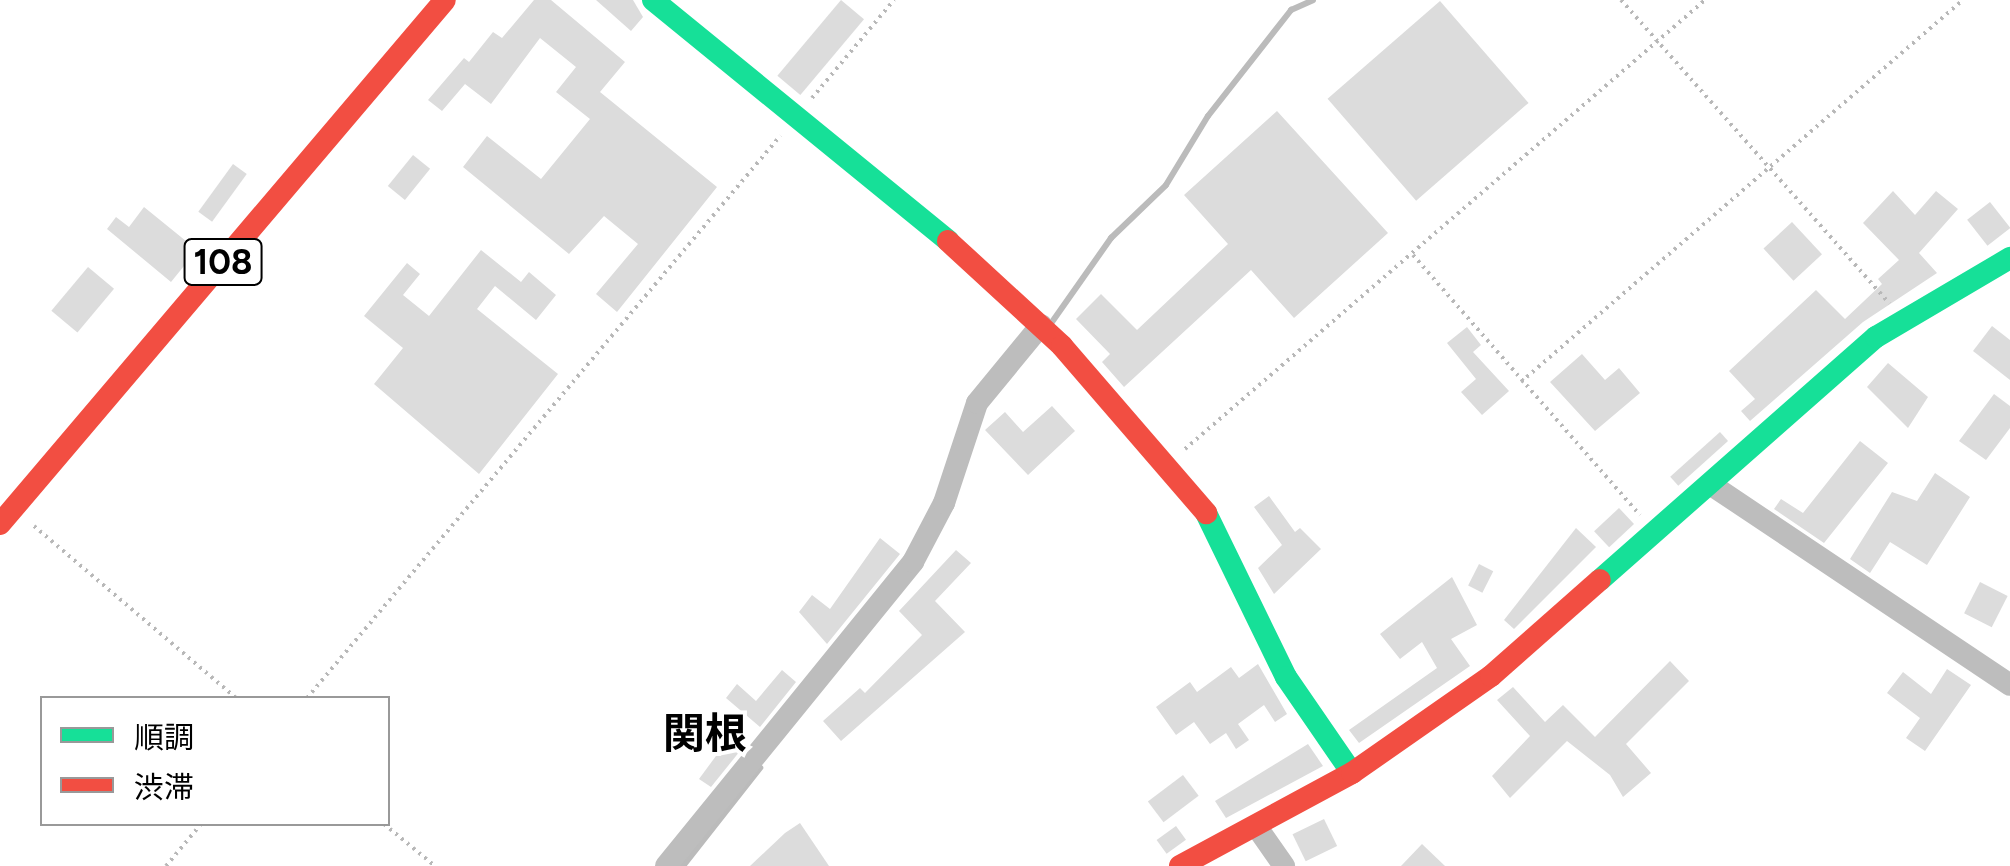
<!DOCTYPE html>
<html>
<head>
<meta charset="utf-8">
<style>
	body { margin:0 }
	#map { position:relative; width:2010px; height:866px; overflow:hidden; background:#fff; font-family:Figtree,"Noto Sans JP",sans-serif }
	div>[style] { position:absolute }
	[style*='--x'] { left:calc(var(--x)*1px); top:calc(var(--y)*1px); width:calc(var(--w)*1px); rotate:calc(var(--a)*1deg) }
	.stream>* { height:6px; margin:-3px; padding:0 3px; transform-origin:3px; border-radius:3px; background:#bbb }
	.building>* { inset:0; background:#dcdcdc; transform-origin:0 0 }
	.path>* { height:4px; margin-top:-2px; transform-origin:0; background:repeating-linear-gradient(90deg,#b8b8b8 0 2.5px,transparent 0 7.5px) }
	.street>* { height:22px; margin:-11px; padding:0 11px; transform-origin:11px; border-radius:11px; background:#bdbdbd }
	.fast>* { height:22px; margin:-11px; padding:0 11px; transform-origin:11px; border-radius:11px; background:#16e098 }
	.jam>* { height:22px; margin:-11px; padding:0 11px; transform-origin:11px; border-radius:11px; background:#f24e42 }
	span { translate:-50% -50%; white-space:nowrap; text-align:center; line-height:1.15; -webkit-text-stroke:8px #fff; paint-order:stroke }
	.shield-label span { padding:2px 8px; background:#fff; border:2px solid; border-radius:8px; -webkit-text-stroke-width:0 }
	.shield-label { font-size:35px; color:#000; font-weight:700 }
	.quarter-label { font-size:42px; color:#000; font-weight:700 }
	.legend { position:absolute; left:40px; top:696px; width:350px; height:130px; box-sizing:border-box; background:#fff; border:2px solid #999; margin:0; padding:12px 18px; list-style:none; font-size:30px; color:#000 }
	.legend li { display:flex; align-items:center; gap:20px; height:50px }
	.legend b { width:50px; border:2px solid #999 }
</style>
</head>
<body>
<div id="map">
	<div class="stream">
		<i style="--x:1052;--y:322;--w:103;--a:-54.9"></i>
		<i style="--x:1111;--y:238;--w:76;--a:-43.9"></i>
		<i style="--x:1166;--y:185;--w:81;--a:-58.7"></i>
		<i style="--x:1208;--y:116;--w:135;--a:-51.9"></i>
		<i style="--x:1291;--y:10;--w:24;--a:-24"></i>
		<i style="--x:683;--y:866;--w:125;--a:-51.8"></i>
	</div>
	<div class="building">
		<i style="clip-path:polygon(534px 0,551px 0,625px 62px,600px 92px,717px 187px,617px 312px,596px 294px,638px 244px,604px 216px,569px 254px,463px 167px,487px 136px,541px 179px,590px 119px,556px 92px,576px 67px,540px 38px,491px 104px,465px 84px,442px 111px,428px 100px,464px 58px,469px 62px,493px 32px,502px 38px)"></i>
		<i style="clip-path:polygon(596px 0,633px 0,643px 17px,631px 31px)"></i>
		<i style="left:841px;top:0;width:30px;height:99px;rotate:40deg"></i>
		<i style="left:1440px;top:1px;width:135px;height:149px;rotate:49deg"></i>
		<i style="clip-path:polygon(1277px 111px,1388px 233px,1294px 318px,1251px 270px,1124px 387px,1102px 362px,1110px 354px,1076px 319px,1101px 294px,1137px 330px,1228px 244px,1184px 195px)"></i>
		<i style="left:413px;top:155px;width:22px;height:40px;rotate:39deg"></i>
		<i style="left:233px;top:164px;width:17px;height:59px;rotate:36deg"></i>
		<i style="clip-path:polygon(1893px 191px,1915px 215px,1936px 191px,1958px 209px,1919px 253px,1937px 273px,1863px 322px,1750px 421px,1741px 411px,1755px 399px,1729px 371px,1816px 290px,1845px 319px,1882px 284px,1878px 279px,1899px 260px,1863px 223px)"></i>
		<i style="left:1990px;top:202px;width:33px;height:29px;rotate:52deg"></i>
		<i style="clip-path:polygon(144px 207px,197px 250px,171px 282px,107px 229px,116px 217px,129px 227px)"></i>
		<i style="left:1792px;top:222px;width:44px;height:39px;rotate:47deg"></i>
		<i style="clip-path:polygon(481px 250px,521px 282px,529px 272px,556px 295px,536px 320px,495px 286px,477px 309px,558px 374px,479px 474px,374px 384px,403px 348px,364px 316px,407px 263px,420px 274px,403px 295px,429px 316px)"></i>
		<i style="left:88px;top:267px;width:34px;height:57px;rotate:40deg"></i>
		<i style="clip-path:polygon(1992px 326px,2010px 340px,2010px 380px,1973px 351px)"></i>
		<i style="clip-path:polygon(1467px 327px,1481px 345px,1473px 352px,1509px 391px,1482px 415px,1461px 392px,1476px 379px,1447px 343px)"></i>
		<i style="clip-path:polygon(1582px 354px,1605px 380px,1619px 368px,1640px 393px,1595px 431px,1550px 382px)"></i>
		<i style="clip-path:polygon(1888px 363px,1928px 397px,1908px 428px,1867px 387px)"></i>
		<i style="clip-path:polygon(1994px 394px,2010px 406px,2010px 428px,1986px 460px,1959px 441px)"></i>
		<i style="clip-path:polygon(1052px 406px,1075px 431px,1028px 475px,985px 430px,1005px 412px,1023px 432px)"></i>
		<i style="left:1720px;top:432px;width:12px;height:67px;rotate:48deg"></i>
		<i style="clip-path:polygon(1860px 441px,1888px 463px,1824px 543px,1774px 509px,1781px 499px,1803px 513px)"></i>
		<i style="clip-path:polygon(1935px 473px,1970px 497px,1927px 565px,1890px 542px,1870px 573px,1850px 559px,1892px 492px,1917px 501px)"></i>
		<i style="clip-path:polygon(1269px 496px,1295px 532px,1300px 528px,1321px 549px,1274px 594px,1258px 568px,1282px 545px,1254px 507px)"></i>
		<i style="left:1619px;top:508px;width:22px;height:34px;rotate:47deg"></i>
		<i style="clip-path:polygon(1576px 528px,1596px 547px,1514px 629px,1504px 620px)"></i>
		<i style="clip-path:polygon(880px 538px,900px 554px,827px 644px,799px 612px,812px 595px,830px 609px)"></i>
		<i style="clip-path:polygon(956px 550px,971px 563px,935px 601px,965px 632px,841px 741px,823px 721px,860px 688px,865px 693px,922px 635px,899px 611px)"></i>
		<i style="left:1479px;top:564px;width:16px;height:24px;rotate:27deg"></i>
		<i style="clip-path:polygon(1452px 577px,1477px 625px,1451px 639px,1470px 666px,1359px 743px,1349px 730px,1437px 668px,1422px 642px,1400px 659px,1380px 634px)"></i>
		<i style="left:1980px;top:582px;width:31px;height:35px;rotate:27deg"></i>
		<i style="clip-path:polygon(1670px 661px,1689px 681px,1626px 744px,1651px 773px,1623px 797px,1610px 775px,1567px 741px,1510px 798px,1492px 776px,1530px 736px,1497px 700px,1513px 687px,1545px 722px,1563px 705px,1595px 737px)"></i>
		<i style="clip-path:polygon(1258px 664px,1287px 714px,1275px 722px,1264px 705px,1238px 724px,1249px 740px,1236px 749px,1226px 733px,1210px 744px,1194px 722px,1176px 735px,1156px 707px,1190px 682px,1197px 692px,1231px 667px,1239px 678px)"></i>
		<i style="clip-path:polygon(1947px 669px,1971px 685px,1925px 751px,1906px 738px,1920px 718px,1887px 693px,1903px 672px,1931px 694px)"></i>
		<i style="clip-path:polygon(782px 670px,796px 682px,760px 727px,726px 698px,737px 684px,756px 701px)"></i>
		<i style="clip-path:polygon(727px 741px,740px 751px,711px 787px,699px 779px)"></i>
		<i style="clip-path:polygon(1308px 744px,1323px 766px,1226px 818px,1215px 801px)"></i>
		<i style="left:1183px;top:775px;width:26px;height:44px;rotate:53deg"></i>
		<i style="left:1324px;top:819px;width:30px;height:35px;rotate:64deg"></i>
		<i style="clip-path:polygon(800px 823px,829px 866px,750px 866px,785px 833px)"></i>
		<i style="left:1176px;top:826px;width:17px;height:24px;rotate:54deg"></i>
		<i style="clip-path:polygon(1422px 844px,1445px 866px,1401px 866px)"></i>
	</div>
	<div class="path">
		<i style="--x:1621;--y:0;--w:405;--a:48.5"></i>
		<i style="--x:812;--y:98;--w:128;--a:-50.1"></i>
		<i style="--x:1413;--y:255;--w:345;--a:48.9"></i>
		<i style="--x:1521;--y:382;--w:584;--a:-40.84"></i>
		<i style="--x:1185;--y:449;--w:687;--a:-40.81"></i>
		<i style="--x:34;--y:526;--w:265;--a:40.4"></i>
		<i style="--x:307;--y:698;--w:735;--a:-49.91"></i>
		<i style="--x:384;--y:824;--w:66;--a:39.5"></i>
		<i style="--x:166;--y:866;--w:55;--a:-50.2"></i>
	</div>
	<div class="street">
		<i style="--x:1710;--y:484;--w:361;--a:33.8"></i>
		<i style="--x:1256;--y:826;--w:49;--a:55"></i>
		<i style="--x:666;--y:866;--w:392;--a:-50.9"></i>
		<i style="--x:913;--y:562;--w:67;--a:-62.3"></i>
		<i style="--x:944;--y:503;--w:105;--a:-71.7"></i>
		<i style="--x:977;--y:403;--w:101;--a:-50.6"></i>
	</div>
	<div class="fast">
		<i style="--x:653;--y:0;--w:381;--a:39.2"></i>
		<i style="--x:1206;--y:513;--w:182;--a:64"></i>
		<i style="--x:1286;--y:677;--w:116;--a:55.5"></i>
		<i style="--x:1600;--y:580;--w:368;--a:-41.4"></i>
		<i style="--x:1876;--y:337;--w:156;--a:-30.5"></i>
	</div>
	<div class="jam">
		<i style="--x:948;--y:241;--w:155;--a:42.6"></i>
		<i style="--x:1062;--y:346;--w:221;--a:49.2"></i>
		<i style="--x:0;--y:524;--w:687;--a:-49.66"></i>
		<i style="--x:1180;--y:866;--w:196;--a:-28.4"></i>
		<i style="--x:1352;--y:773;--w:169;--a:-34.9"></i>
		<i style="--x:1491;--y:676;--w:145;--a:-41.4"></i>
	</div>
	<div class="shield-label">
		<span style="left:223px;top:262px">108</span>
	</div>
	<div class="quarter-label">
		<span style="left:705px;top:734px">関根</span>
	</div>
	<ul class="legend">
	<li><b style="height:12px;background:#16e098"></b>順調</li>
	<li><b style="height:12px;background:#f24e42"></b>渋滞</li>
	</ul>
</div>
</body>
</html>
